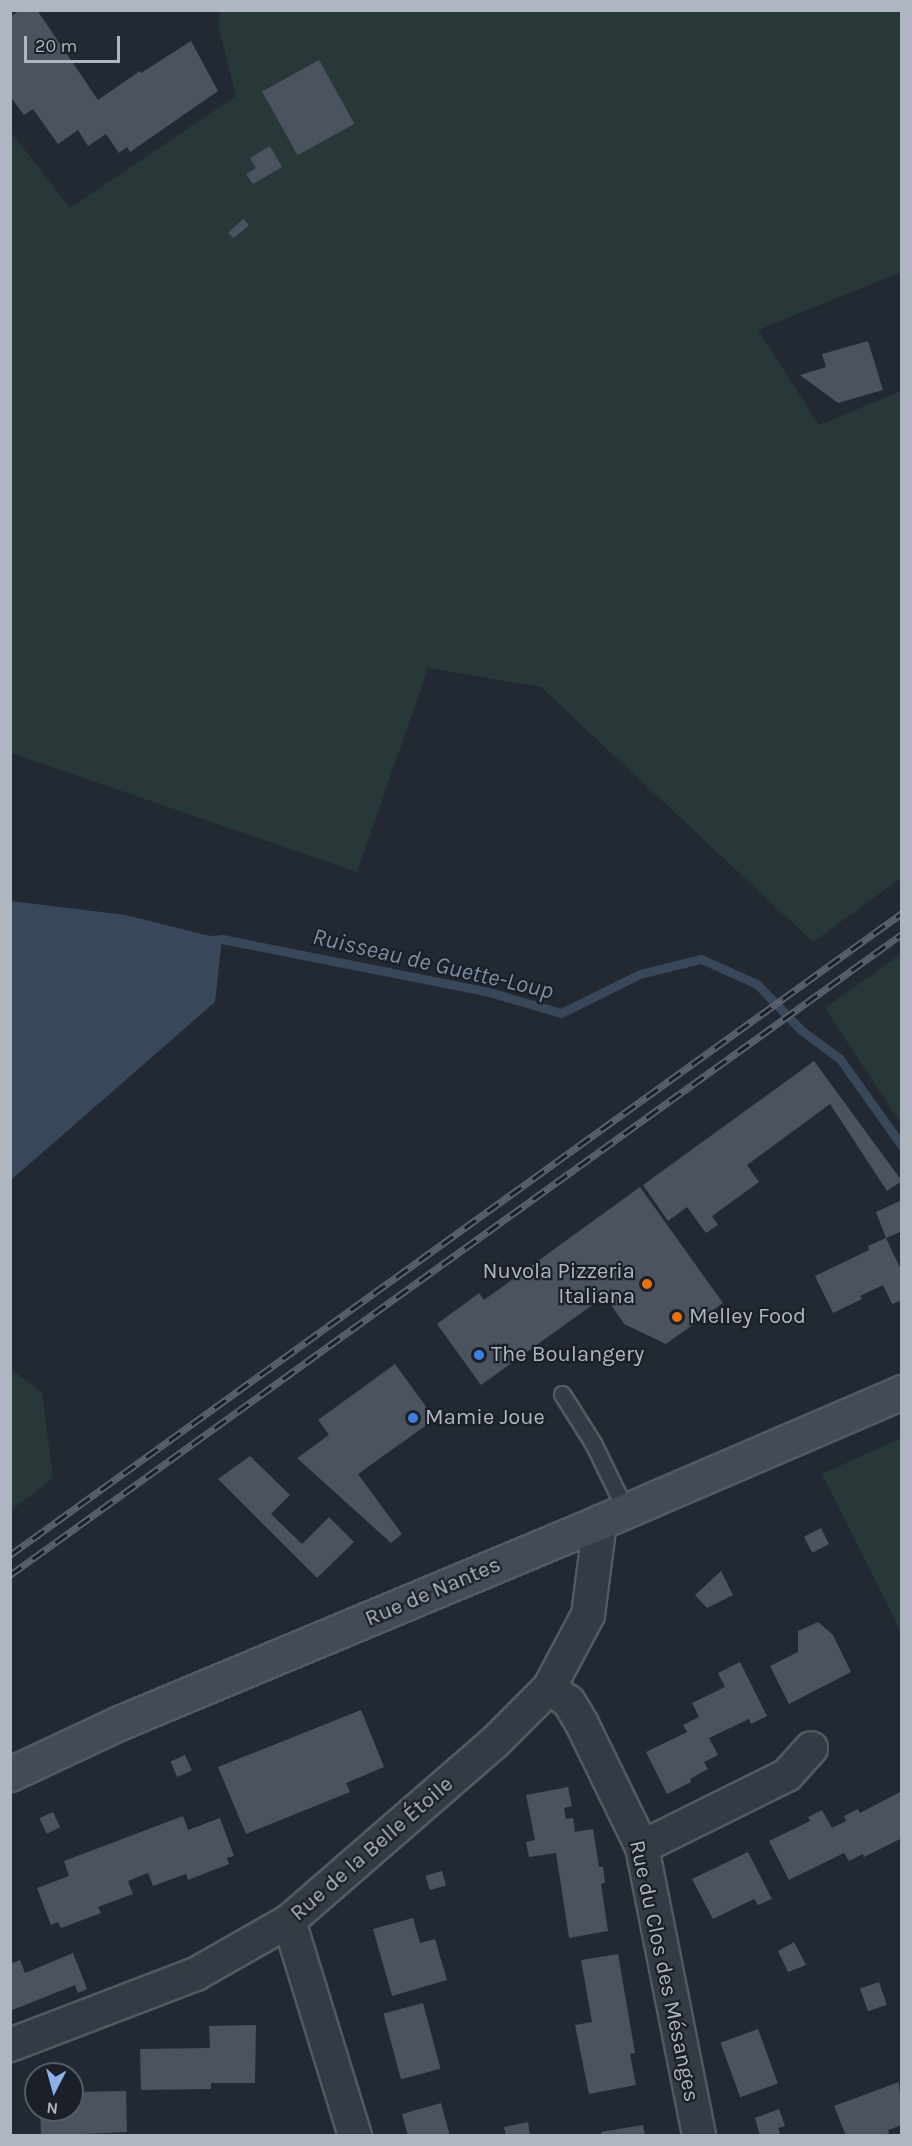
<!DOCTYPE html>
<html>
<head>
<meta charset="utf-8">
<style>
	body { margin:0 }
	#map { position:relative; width:912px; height:2146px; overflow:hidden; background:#222933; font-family:Karla,sans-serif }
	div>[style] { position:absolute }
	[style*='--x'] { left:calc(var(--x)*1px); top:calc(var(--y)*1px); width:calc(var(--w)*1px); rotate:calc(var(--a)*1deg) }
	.green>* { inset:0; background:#283838 }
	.water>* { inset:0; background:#39475a }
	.stream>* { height:9px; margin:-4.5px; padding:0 4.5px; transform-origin:4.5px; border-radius:4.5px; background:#39475a }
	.building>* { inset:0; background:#4b535f; transform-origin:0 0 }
	.roads { filter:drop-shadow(2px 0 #535962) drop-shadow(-2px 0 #535962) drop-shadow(0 2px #535962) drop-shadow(0 -2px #535962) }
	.lane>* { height:15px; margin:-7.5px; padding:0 7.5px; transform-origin:7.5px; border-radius:7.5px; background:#353b44 }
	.street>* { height:32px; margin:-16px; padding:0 16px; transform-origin:16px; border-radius:16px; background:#353b44 }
	.secondary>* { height:33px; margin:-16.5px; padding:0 16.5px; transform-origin:16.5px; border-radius:16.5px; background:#444b56 }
	.rail>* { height:7px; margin-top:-3.5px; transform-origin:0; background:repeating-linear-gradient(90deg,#1b2028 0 14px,#5a616d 0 28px); box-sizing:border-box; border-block:2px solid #5a616d }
	.dots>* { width:16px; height:16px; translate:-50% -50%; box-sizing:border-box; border:3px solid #1b2028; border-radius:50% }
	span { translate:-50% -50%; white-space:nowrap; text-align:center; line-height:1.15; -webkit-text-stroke:4.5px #1b2028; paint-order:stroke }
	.poi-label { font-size:22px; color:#afb6c1 }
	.right { translate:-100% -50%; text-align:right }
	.left { translate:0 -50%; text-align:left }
	.street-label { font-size:22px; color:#afb6c1 }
	.water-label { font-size:24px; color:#7c8da5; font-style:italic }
	.frame { position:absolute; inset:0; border:12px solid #afb6c1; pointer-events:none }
	.north { position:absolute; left:24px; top:2062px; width:60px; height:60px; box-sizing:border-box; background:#1b2028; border:2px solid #565c65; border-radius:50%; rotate:186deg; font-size:16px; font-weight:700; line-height:24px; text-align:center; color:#afb6c1 }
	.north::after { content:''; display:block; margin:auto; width:21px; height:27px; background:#8db0e8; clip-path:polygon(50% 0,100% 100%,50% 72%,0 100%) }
	.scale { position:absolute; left:24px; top:36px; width:96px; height:27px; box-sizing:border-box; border:3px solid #afb6c1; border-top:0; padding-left:8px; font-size:18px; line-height:21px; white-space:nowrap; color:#afb6c1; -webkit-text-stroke:4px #1b2028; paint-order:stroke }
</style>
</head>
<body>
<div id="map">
	<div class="green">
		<i style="clip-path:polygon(220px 11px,901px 11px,901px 272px,758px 330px,819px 425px,901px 391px,901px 878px,813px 942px,541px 687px,428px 668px,357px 872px,11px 753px,10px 131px,70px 208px,236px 96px,218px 24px)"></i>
		<i style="clip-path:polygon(901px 954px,901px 1124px,825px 1008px)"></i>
		<i style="clip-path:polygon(10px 1369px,42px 1392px,53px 1478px,11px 1510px)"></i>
		<i style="clip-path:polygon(901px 1438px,901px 1632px,822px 1474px)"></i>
	</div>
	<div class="water">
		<i style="clip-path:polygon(11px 901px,126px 915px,222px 939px,215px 1002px,11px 1180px)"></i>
	</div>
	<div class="stream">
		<i style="--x:211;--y:940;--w:11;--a:-5"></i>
		<i style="--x:222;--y:939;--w:272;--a:11.2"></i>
		<i style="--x:489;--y:992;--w:75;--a:16.3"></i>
		<i style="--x:561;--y:1013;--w:88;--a:-26.3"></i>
		<i style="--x:640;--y:974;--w:63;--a:-13.8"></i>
		<i style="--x:701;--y:959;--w:61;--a:24.1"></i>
		<i style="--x:757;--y:984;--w:64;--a:46.3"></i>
		<i style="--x:801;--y:1030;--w:49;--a:36.6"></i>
		<i style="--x:840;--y:1059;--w:107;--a:54.5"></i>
	</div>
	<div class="building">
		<i style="clip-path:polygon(20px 10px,37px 10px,98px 100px,140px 71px,141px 73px,191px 41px,218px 91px,130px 152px,127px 147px,119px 153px,106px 134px,88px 146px,78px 130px,58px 144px,33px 109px,24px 115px,10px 96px,10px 17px)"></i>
		<i style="left:319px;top:60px;width:73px;height:65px;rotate:61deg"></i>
		<i style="clip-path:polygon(270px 146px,282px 167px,253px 184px,246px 174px,256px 168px,250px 158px)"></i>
		<i style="clip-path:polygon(243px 219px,249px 225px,234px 238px,228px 233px)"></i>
		<i style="clip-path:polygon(868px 341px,883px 390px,838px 403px,800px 375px,826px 367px,822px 354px)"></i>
		<i style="clip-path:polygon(814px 1061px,902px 1181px,887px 1191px,830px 1104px,747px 1165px,759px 1182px,712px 1216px,718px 1225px,706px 1233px,687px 1207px,668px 1221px,643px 1185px)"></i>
		<i style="clip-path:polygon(640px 1187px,723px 1303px,666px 1344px,624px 1324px,605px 1296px,481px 1385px,437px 1324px,479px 1293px,484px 1300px)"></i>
		<i style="clip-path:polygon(902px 1200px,902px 1231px,886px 1238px,876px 1212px)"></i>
		<i style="clip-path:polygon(886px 1238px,902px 1272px,902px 1300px,892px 1304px,883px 1285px,860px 1296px,862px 1299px,833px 1313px,815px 1276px,869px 1250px,868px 1246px)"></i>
		<i style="clip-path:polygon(395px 1364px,435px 1419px,358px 1474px,402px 1534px,391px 1543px,297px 1458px,329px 1435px,318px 1420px)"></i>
		<i style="clip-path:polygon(250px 1456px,290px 1495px,271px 1514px,302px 1544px,329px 1517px,354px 1542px,317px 1578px,218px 1479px)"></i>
		<i style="left:821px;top:1528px;width:18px;height:19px;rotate:63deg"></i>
		<i style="clip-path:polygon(721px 1571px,733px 1595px,707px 1608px,695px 1595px)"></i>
		<i style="clip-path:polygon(818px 1622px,833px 1635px,851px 1672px,789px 1704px,770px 1666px,798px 1652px,798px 1631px)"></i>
		<i style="clip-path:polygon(740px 1662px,767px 1716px,751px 1724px,749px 1719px,709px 1738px,718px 1755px,704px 1762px,708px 1769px,690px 1779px,691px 1782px,667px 1794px,646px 1752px,687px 1732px,683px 1725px,699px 1717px,692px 1703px,725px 1687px,718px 1673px)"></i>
		<i style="clip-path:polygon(361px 1710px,384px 1767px,346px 1783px,350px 1792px,246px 1834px,218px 1767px)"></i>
		<i style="left:185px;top:1755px;width:17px;height:16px;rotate:66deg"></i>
		<i style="clip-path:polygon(568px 1787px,572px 1806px,564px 1808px,566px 1819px,573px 1818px,575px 1832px,593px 1829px,599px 1867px,603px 1867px,605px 1883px,601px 1884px,608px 1931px,569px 1938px,556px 1853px,529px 1857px,526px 1842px,535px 1840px,526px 1795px)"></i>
		<i style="clip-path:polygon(902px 1791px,902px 1838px,864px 1857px,863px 1854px,849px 1861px,844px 1853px,789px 1880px,769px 1841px,810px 1821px,808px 1817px,822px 1810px,832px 1828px,846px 1821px,844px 1816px,858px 1809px,860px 1813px)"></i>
		<i style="left:53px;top:1812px;width:17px;height:15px;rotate:65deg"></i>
		<i style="clip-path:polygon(183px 1816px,188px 1830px,220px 1818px,234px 1856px,227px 1858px,229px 1864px,188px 1880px,186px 1874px,153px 1886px,148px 1873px,128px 1881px,133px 1894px,98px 1907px,101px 1913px,61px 1928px,58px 1922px,51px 1925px,37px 1888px,69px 1876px,64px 1861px)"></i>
		<i style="clip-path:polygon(748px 1852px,772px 1899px,758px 1905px,754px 1899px,713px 1919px,692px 1879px)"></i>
		<i style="left:442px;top:1871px;width:15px;height:17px;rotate:74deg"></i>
		<i style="clip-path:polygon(413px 1918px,420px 1943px,435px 1939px,447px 1980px,392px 1996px,373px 1929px)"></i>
		<i style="clip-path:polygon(794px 1942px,806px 1965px,788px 1972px,778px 1951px)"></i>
		<i style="clip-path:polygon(73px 1953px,87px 1989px,78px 1993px,75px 1985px,10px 2011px,10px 1964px,20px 1960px,25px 1973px)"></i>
		<i style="clip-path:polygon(618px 1954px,635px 2053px,630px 2054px,636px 2085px,589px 2094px,575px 2025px,592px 2022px,581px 1960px)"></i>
		<i style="left:879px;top:1982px;width:24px;height:20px;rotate:71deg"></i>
		<i style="left:423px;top:2003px;width:68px;height:41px;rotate:75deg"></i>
		<i style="clip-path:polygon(256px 2025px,255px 2083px,211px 2083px,211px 2089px,141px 2090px,140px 2049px,210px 2048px,209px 2026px)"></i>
		<i style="left:758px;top:2029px;width:58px;height:40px;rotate:70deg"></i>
		<i style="clip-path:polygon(899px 2082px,902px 2125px,888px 2130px,889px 2133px,883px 2136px,846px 2136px,834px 2106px)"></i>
		<i style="clip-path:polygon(126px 2091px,127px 2132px,41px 2136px,40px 2110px,72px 2110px,72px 2092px)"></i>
		<i style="clip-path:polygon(441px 2103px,450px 2136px,408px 2136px,402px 2114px)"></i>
		<i style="clip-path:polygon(779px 2109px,785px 2126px,778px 2128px,781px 2136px,760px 2136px,755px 2118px)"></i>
		<i style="clip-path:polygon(528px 2122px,530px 2136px,506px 2136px,504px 2127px)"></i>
		<i style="clip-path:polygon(643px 2125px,645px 2136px,602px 2136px,601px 2132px)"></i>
	</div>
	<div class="roads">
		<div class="lane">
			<i style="--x:562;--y:1394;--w:58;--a:57.7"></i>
			<i style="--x:593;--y:1443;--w:76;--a:64.1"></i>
		</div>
		<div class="street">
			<i style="--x:549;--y:1688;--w:24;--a:35"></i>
			<i style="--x:569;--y:1702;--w:26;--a:59"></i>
			<i style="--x:582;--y:1724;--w:137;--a:64"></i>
			<i style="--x:642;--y:1847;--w:295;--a:78.8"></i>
			<i style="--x:642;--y:1847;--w:162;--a:-26.4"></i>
			<i style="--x:787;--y:1775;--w:36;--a:-48"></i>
			<i style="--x:289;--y:1921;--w:225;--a:72.9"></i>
			<i style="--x:10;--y:2045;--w:199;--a:-20.9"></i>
			<i style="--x:196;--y:1974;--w:107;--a:-29.7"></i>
			<i style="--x:289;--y:1921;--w:271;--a:-41"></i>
			<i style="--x:494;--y:1743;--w:78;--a:-45"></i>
			<i style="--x:549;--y:1688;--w:83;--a:-61.9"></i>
			<i style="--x:588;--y:1615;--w:94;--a:-82.6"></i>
		</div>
		<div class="secondary">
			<i style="--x:10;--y:1774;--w:120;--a:-25.1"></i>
			<i style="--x:119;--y:1723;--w:521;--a:-22.68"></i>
			<i style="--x:600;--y:1522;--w:329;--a:-23.3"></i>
		</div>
	</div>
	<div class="rail">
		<i style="--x:10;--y:1555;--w:1099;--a:-35.74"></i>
		<i style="--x:10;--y:1575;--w:1098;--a:-35.7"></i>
	</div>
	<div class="dots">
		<i style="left:647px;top:1284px;background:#e8710a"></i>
		<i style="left:677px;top:1317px;background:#e8710a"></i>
		<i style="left:479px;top:1355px;background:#3f7fe0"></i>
		<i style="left:413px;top:1418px;background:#3f7fe0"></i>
	</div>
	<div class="poi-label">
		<span class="right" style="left:635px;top:1284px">Nuvola Pizzeria<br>Italiana</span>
		<span class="left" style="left:689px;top:1317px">Melley Food</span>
		<span class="left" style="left:491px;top:1355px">The Boulangery</span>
		<span class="left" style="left:425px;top:1418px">Mamie Joue</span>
	</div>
	<div class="street-label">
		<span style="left:433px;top:1592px;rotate:-23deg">Rue de Nantes</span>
		<span style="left:372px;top:1849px;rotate:-41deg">Rue de la Belle Étoile</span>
		<span style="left:664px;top:1971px;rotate:78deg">Rue du Clos des Mésanges</span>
	</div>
	<div class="water-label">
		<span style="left:433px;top:964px;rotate:13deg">Ruisseau de Guette-Loup</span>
	</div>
	<div class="frame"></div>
	<div class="north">N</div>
	<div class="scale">20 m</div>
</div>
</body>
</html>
